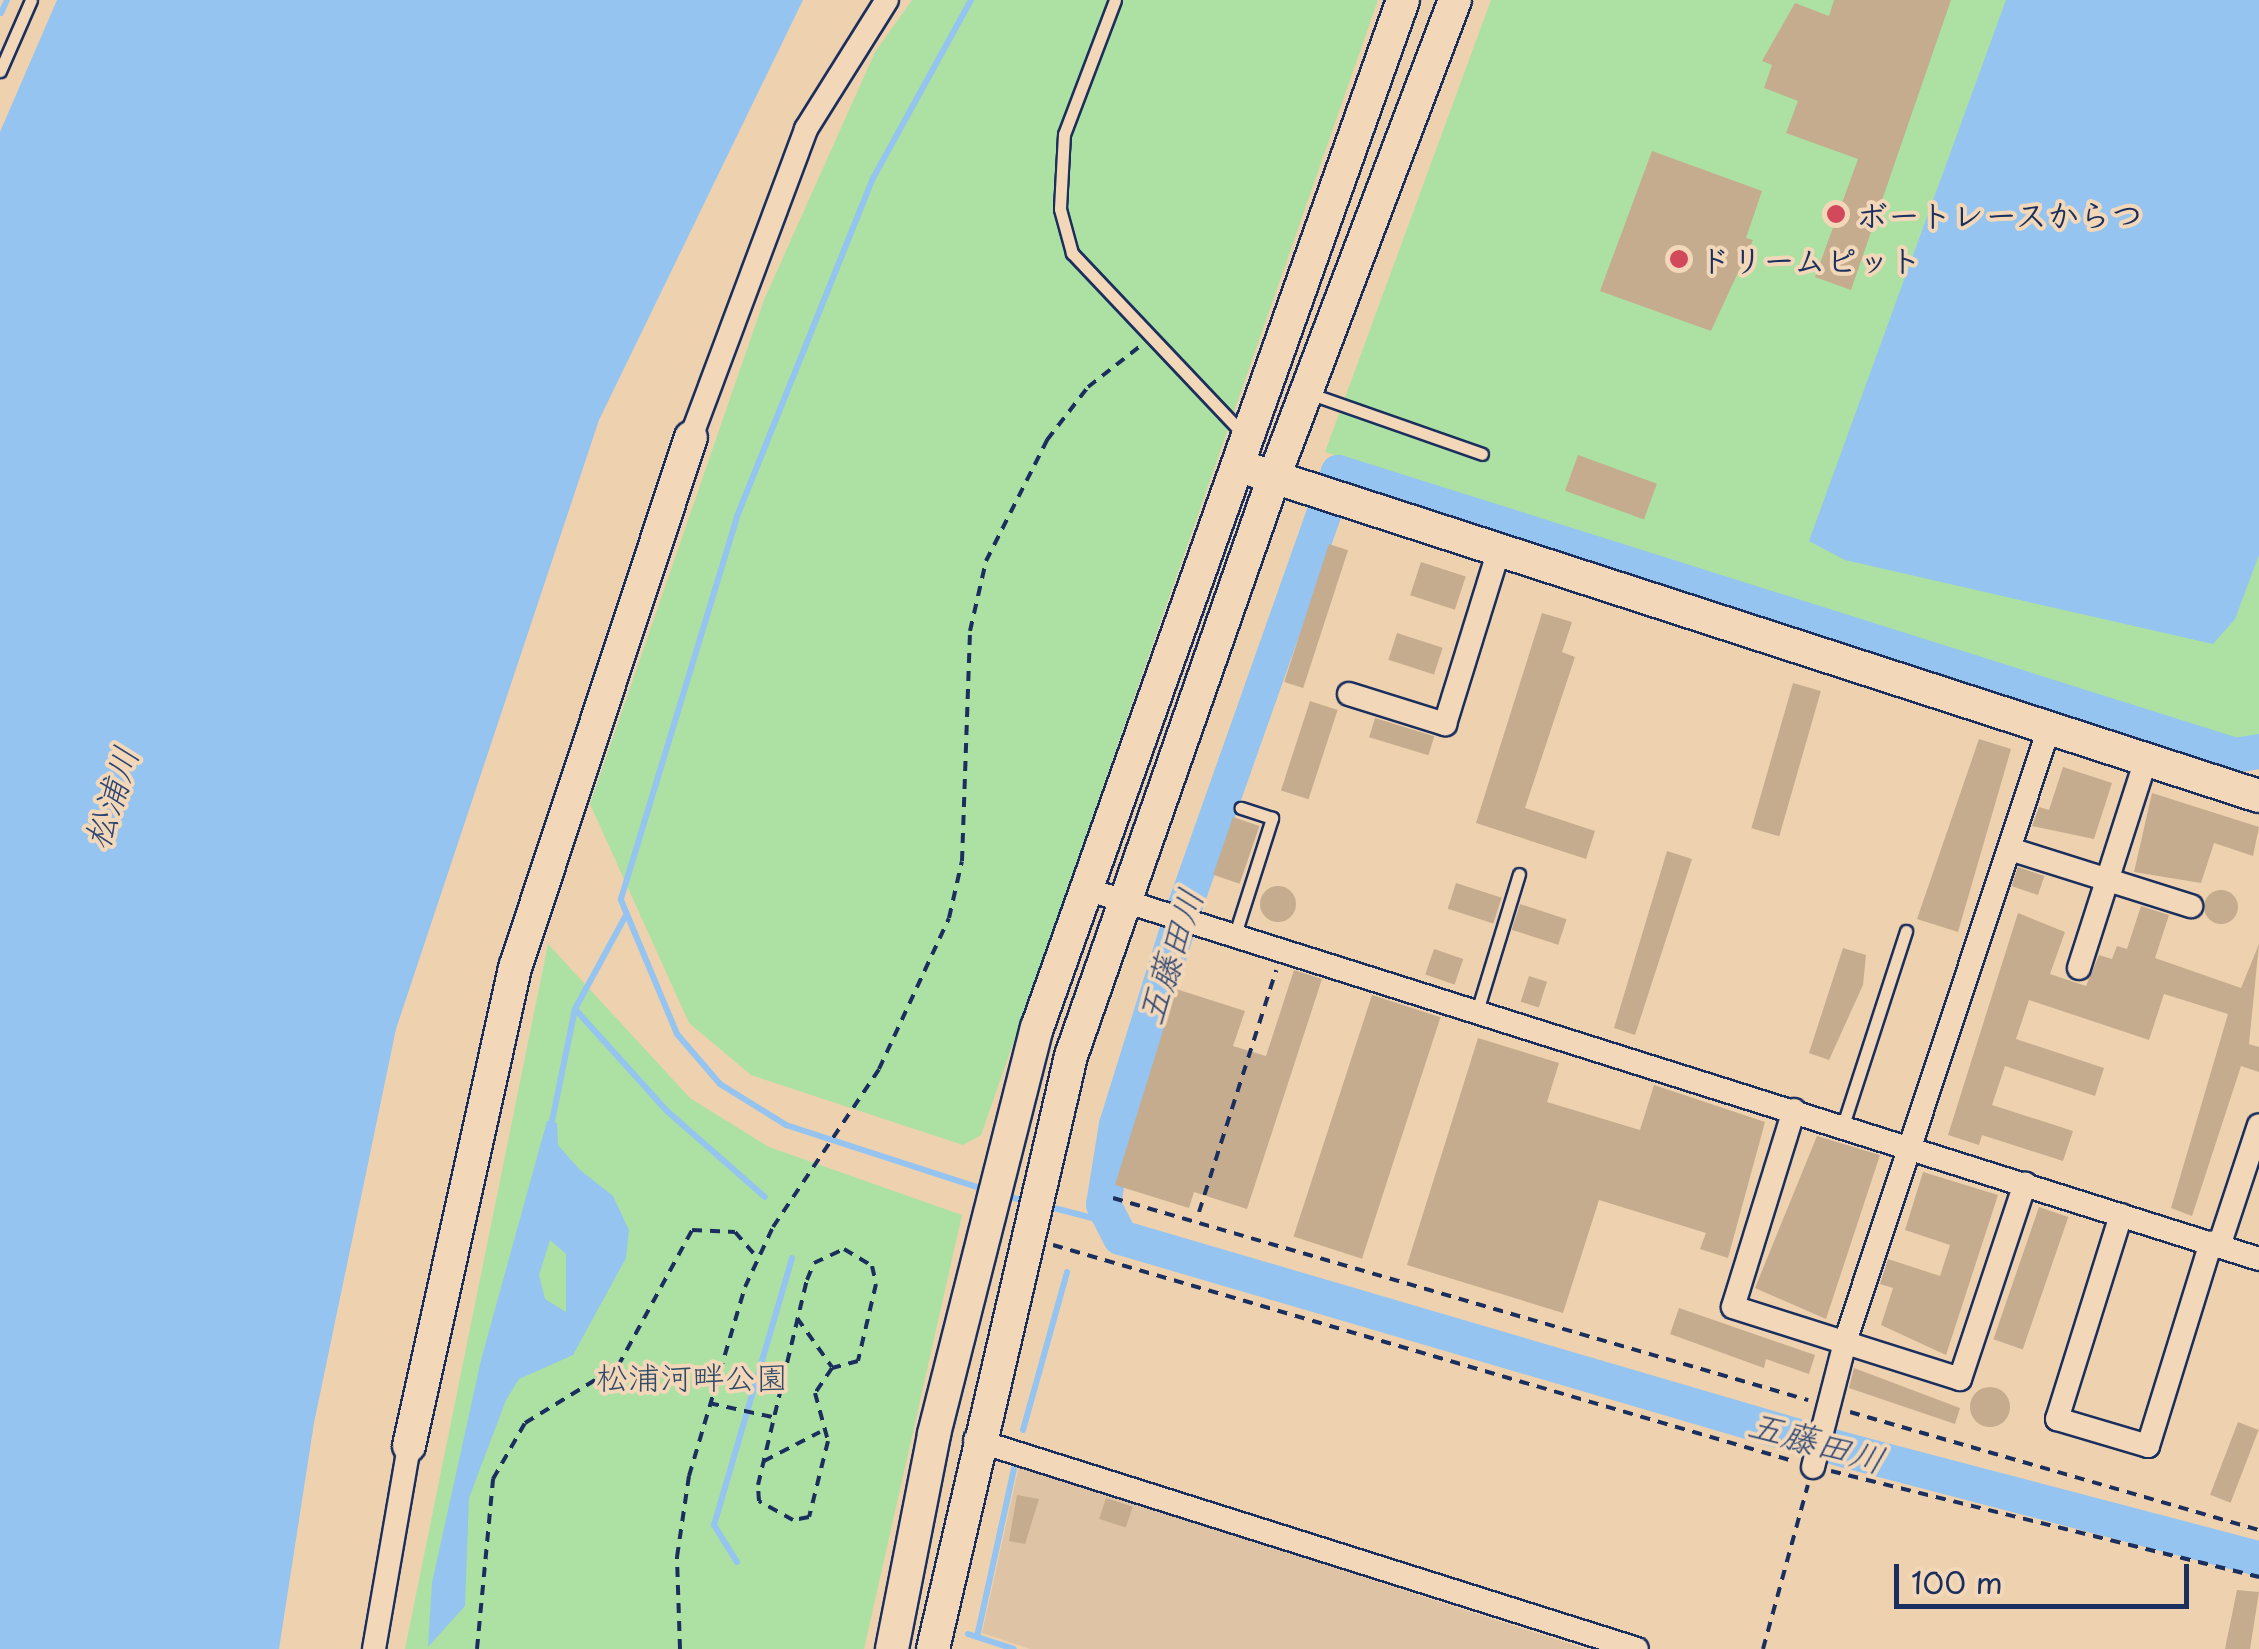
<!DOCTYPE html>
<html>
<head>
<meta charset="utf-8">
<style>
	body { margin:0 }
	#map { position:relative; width:2259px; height:1649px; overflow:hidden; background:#eed2af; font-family:"Playpen Sans","Klee One",sans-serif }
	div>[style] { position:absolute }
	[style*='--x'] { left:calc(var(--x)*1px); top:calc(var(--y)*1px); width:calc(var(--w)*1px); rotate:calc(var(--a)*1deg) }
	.built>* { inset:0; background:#dec4a4 }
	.green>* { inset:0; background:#ace1a3 }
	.water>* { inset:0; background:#94c4ef }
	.stream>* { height:6px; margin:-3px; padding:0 3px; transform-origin:3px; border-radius:3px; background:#94c4ef }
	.river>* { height:35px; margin:-17.5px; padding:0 17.5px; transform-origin:17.5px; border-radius:17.5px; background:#94c4ef }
	.building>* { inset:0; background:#c5ac8e; transform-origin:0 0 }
	.round { border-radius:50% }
	.path>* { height:4px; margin-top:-2px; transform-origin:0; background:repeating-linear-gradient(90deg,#1b2f5e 0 10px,transparent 0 18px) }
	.roads { filter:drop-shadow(2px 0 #1b2f5e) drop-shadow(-2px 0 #1b2f5e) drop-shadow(0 2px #1b2f5e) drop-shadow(0 -2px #1b2f5e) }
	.lane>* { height:11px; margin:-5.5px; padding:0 5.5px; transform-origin:5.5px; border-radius:5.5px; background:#f2d8b9 }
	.street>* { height:22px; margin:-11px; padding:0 11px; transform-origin:11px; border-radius:11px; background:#f2d8b9 }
	.secondary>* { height:32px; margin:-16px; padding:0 16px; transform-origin:16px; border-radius:16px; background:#f2d8b9 }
	.dots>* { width:28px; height:28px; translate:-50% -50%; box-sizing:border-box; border:5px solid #f2d8b9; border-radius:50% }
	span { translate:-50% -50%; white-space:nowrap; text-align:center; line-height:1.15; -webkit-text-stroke:8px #f2d8b9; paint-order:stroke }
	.poi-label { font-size:32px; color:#1b2f5e; font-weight:700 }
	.left { translate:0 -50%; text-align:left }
	.park-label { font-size:32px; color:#314a68 }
	.water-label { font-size:35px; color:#2d4574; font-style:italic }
	.scale { position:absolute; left:1894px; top:1564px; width:295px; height:45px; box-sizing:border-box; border:5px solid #1b2f5e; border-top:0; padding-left:12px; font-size:30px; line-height:35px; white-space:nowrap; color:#1b2f5e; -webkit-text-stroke:8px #f2d8b9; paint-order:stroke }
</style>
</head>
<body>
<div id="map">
	<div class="built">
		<i style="clip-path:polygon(1019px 1466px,1586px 1649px,1030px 1649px,982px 1633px)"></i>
	</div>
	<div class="green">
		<i style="clip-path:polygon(912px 0,1378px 0,981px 1135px,963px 1145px,751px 1075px,689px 1023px,590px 804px,764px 300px,875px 52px)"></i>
		<i style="clip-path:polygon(1491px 0,2259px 0,2259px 739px,2240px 744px,1325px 452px)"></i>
		<i style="clip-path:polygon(548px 944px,690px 1098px,769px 1147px,962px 1215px,864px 1649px,405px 1649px)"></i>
	</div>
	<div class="water">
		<i style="clip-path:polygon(57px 0,803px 0,599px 420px,396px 1029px,314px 1423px,279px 1649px,0 1649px,0 132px)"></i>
		<i style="clip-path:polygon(2006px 0,2259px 0,2259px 555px,2235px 619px,2213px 644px,1845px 560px,1809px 541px)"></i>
		<i style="clip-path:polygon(evenodd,547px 1121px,557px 1123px,558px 1145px,579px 1169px,613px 1196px,629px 1230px,626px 1258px,573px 1355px,519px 1379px,506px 1400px,469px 1498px,465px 1606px,428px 1647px,432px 1583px,481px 1360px,547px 1121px,550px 1240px,566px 1254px,566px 1312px,545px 1299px,539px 1275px,550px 1240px)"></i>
	</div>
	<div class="stream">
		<i style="--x:971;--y:0;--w:203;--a:118.8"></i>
		<i style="--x:873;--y:178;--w:365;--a:111.9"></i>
		<i style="--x:737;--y:517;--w:400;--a:106.9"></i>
		<i style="--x:621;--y:900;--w:145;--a:67.3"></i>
		<i style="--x:677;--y:1034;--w:66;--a:49.3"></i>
		<i style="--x:720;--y:1084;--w:78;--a:31.8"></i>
		<i style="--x:786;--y:1125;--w:210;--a:18"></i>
		<i style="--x:1;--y:13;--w:14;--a:-65"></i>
		<i style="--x:575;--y:1009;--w:137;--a:48"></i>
		<i style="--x:667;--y:1111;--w:130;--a:41.3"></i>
		<i style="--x:551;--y:1126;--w:119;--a:-78.4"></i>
		<i style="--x:575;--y:1009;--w:107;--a:-61.5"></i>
		<i style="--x:1003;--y:1195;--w:27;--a:15"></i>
		<i style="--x:1046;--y:1206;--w:64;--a:14.5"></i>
		<i style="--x:1023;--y:1430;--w:164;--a:-74.4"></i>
		<i style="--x:737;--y:1562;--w:44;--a:-121.9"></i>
		<i style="--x:714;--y:1525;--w:278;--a:-73.7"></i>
		<i style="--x:968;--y:1634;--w:48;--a:18.1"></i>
		<i style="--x:977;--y:1637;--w:172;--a:-77.6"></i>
	</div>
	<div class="river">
		<i style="--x:2259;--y:751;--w:24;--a:171"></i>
		<i style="--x:2235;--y:755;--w:941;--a:-162.49"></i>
		<i style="--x:1338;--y:472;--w:461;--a:109.5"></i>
		<i style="--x:1184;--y:906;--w:228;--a:107.3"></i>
		<i style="--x:1116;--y:1124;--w:81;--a:99.2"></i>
		<i style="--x:1103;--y:1204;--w:37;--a:63"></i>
		<i style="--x:1120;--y:1237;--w:757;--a:16.35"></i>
		<i style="--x:1846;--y:1450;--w:427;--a:14.7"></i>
	</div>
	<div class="building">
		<i style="clip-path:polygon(1834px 0,1951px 0,1851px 290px,1815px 277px,1858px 159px,1786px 133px,1798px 101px,1764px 88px,1772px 65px,1762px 61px,1795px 3px,1829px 16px)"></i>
		<i style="clip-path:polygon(1652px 151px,1762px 191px,1746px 238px,1753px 240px,1711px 331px,1600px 291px)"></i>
		<i style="left:1578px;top:455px;width:84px;height:38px;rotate:20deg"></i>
		<i style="left:1329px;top:544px;width:20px;height:145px;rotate:18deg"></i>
		<i style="left:1421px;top:562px;width:47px;height:35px;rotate:18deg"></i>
		<i style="clip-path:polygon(1542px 613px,1572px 622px,1562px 652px,1575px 657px,1525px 808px,1595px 831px,1586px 859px,1476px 823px)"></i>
		<i style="left:1397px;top:633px;width:48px;height:28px;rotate:18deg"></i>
		<i style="left:1793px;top:683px;width:29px;height:151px;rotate:16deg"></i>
		<i style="left:1310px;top:701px;width:29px;height:94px;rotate:18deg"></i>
		<i style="left:1375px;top:718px;width:62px;height:20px;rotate:17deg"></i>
		<i style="clip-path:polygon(1979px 739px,2011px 749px,1958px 932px,1917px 919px)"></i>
		<i style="clip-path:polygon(2063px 767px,2112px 783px,2094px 839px,2032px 826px,2039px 807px,2049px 810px)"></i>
		<i style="clip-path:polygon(2152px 793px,2259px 827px,2253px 856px,2214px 843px,2201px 883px,2134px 872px)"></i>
		<i style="left:1233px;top:817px;width:28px;height:61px;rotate:19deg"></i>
		<i style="clip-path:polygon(1667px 851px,1692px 859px,1635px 1035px,1614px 1028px)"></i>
		<i style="left:2018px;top:867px;width:28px;height:20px;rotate:19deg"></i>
		<i style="left:1456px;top:883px;width:48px;height:27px;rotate:18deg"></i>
		<i class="round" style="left:1260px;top:886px;width:36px;height:36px"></i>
		<i class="round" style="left:2204px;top:890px;width:34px;height:34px"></i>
		<i style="left:1520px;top:904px;width:49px;height:27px;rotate:18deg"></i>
		<i style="clip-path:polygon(2141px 906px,2169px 915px,2155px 958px,2241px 988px,2259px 944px,2249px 1044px,2259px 1047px,2259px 1072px,2241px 1066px,2192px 1216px,2171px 1208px,2228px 1014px,2164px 994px,2149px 1040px,2029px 1000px,2016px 1039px,2104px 1068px,2095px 1096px,2005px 1066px,1992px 1105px,2073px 1131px,2063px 1161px,1982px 1135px,1979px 1145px,1948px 1135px,2018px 913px,2065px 932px,2050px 974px,2086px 986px,2099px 955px,2112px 959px,2117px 946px,2127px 949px)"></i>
		<i style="clip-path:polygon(1843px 948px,1866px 955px,1863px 985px,1829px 1060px,1809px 1053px)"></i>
		<i style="left:1434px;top:949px;width:31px;height:27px;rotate:19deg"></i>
		<i style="clip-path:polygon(1294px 970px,1322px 979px,1247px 1209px,1194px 1192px,1189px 1208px,1115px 1185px,1176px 989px,1245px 1011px,1233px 1046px,1266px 1056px)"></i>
		<i style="left:1529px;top:976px;width:19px;height:27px;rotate:18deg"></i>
		<i style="left:1372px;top:995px;width:72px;height:254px;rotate:18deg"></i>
		<i style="clip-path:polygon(1478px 1038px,1559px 1063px,1547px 1102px,1640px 1130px,1654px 1085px,1765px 1122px,1728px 1258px,1700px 1249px,1706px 1233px,1599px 1200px,1563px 1313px,1407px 1265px)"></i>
		<i style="clip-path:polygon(1817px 1136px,1880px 1155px,1826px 1319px,1755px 1288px)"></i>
		<i style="clip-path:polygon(1923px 1172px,1998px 1195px,1946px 1355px,1881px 1325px,1893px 1288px,1880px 1284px,1888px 1259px,1940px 1276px,1950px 1245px,1905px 1230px)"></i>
		<i style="left:2039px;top:1207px;width:31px;height:140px;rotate:19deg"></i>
		<i style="clip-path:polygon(1679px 1308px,1815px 1355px,1809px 1374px,1766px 1359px,1764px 1368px,1670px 1334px)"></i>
		<i style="clip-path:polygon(1854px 1368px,1960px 1408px,1955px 1424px,1849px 1388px)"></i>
		<i class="round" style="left:1970px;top:1387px;width:40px;height:40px"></i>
		<i style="left:2238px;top:1422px;width:22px;height:78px;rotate:21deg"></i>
		<i style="clip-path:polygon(1017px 1495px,1039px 1499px,1025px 1544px,1009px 1541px)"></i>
		<i style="left:1106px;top:1498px;width:28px;height:22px;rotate:18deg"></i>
		<i style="clip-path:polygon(2237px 1590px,2259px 1592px,2250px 1649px,2225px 1649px)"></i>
	</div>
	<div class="path">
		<i style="--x:1113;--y:1198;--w:724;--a:16.21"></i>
		<i style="--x:1199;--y:1212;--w:254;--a:-72.3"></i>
		<i style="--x:1053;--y:1245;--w:771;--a:16.27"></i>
		<i style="--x:844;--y:1249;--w:33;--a:31"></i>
		<i style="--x:872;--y:1266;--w:18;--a:77"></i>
		<i style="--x:876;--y:1284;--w:79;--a:103.2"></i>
		<i style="--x:858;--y:1361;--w:27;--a:165"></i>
		<i style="--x:832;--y:1368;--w:30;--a:124"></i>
		<i style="--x:815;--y:1393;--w:50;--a:74.8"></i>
		<i style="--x:828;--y:1441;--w:78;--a:104"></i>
		<i style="--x:809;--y:1517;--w:16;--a:169"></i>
		<i style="--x:793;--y:1520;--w:39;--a:-151"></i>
		<i style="--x:759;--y:1501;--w:16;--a:-94"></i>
		<i style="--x:758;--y:1485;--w:211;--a:-76.6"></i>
		<i style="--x:807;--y:1280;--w:18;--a:-68"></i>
		<i style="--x:814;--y:1263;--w:33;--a:-25"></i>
		<i style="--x:797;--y:1318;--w:60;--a:54.5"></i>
		<i style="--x:709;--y:1403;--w:65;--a:12.5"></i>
		<i style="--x:1850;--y:1412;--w:426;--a:16.1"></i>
		<i style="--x:764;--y:1461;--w:63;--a:-27.4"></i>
		<i style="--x:1831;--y:1471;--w:441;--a:13.9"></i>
		<i style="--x:477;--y:1649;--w:171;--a:-84.6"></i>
		<i style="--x:493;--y:1479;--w:64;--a:-60.3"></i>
		<i style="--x:525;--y:1423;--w:109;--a:-31.5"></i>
		<i style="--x:618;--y:1366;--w:155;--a:-61.4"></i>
		<i style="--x:692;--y:1230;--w:43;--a:2.7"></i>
		<i style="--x:735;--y:1232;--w:35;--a:49"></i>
		<i style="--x:680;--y:1649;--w:92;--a:-91.9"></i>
		<i style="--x:677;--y:1557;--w:82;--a:-81.6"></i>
		<i style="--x:689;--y:1476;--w:197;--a:-73.5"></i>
		<i style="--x:745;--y:1287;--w:66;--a:-65"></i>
		<i style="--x:773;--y:1227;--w:190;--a:-56.1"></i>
		<i style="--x:879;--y:1069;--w:166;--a:-65.1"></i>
		<i style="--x:949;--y:918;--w:58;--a:-77.2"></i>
		<i style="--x:962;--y:861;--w:230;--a:-88"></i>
		<i style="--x:970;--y:631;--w:72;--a:-77.1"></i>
		<i style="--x:986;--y:561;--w:136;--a:-63.2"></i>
		<i style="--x:1047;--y:440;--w:67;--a:-52.3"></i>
		<i style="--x:1088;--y:387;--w:65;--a:-38.1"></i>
		<i style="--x:1763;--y:1649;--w:170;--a:-74.7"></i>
	</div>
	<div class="roads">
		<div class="lane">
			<i style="--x:1115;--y:0;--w:143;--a:110.8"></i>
			<i style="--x:1064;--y:134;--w:75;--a:93.1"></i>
			<i style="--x:1060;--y:209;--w:46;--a:74.7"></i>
			<i style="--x:1072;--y:253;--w:250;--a:46.6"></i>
			<i style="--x:0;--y:71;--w:77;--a:-66.4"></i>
			<i style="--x:1311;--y:394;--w:181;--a:19.3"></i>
			<i style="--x:1236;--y:931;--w:119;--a:-72.3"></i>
			<i style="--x:1272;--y:818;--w:33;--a:-162"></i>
			<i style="--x:1478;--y:1008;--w:140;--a:-73"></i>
			<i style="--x:1843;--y:1125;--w:204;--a:-72"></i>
		</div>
		<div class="street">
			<i style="--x:691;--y:437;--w:329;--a:-69.5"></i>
			<i style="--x:806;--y:129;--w:152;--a:-57.9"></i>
			<i style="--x:1349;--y:694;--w:101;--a:17.4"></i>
			<i style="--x:1445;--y:724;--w:182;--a:-72.8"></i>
			<i style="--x:2010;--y:849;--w:190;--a:17.5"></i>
			<i style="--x:1083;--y:888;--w:1233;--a:17.51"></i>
			<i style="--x:2079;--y:968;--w:219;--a:-72.2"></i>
			<i style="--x:1794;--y:1110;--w:206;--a:107.2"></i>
			<i style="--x:1733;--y:1307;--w:238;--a:17.6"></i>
			<i style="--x:1960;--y:1379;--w:206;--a:-71.6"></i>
			<i style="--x:2121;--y:1215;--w:214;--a:107.4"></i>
			<i style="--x:2057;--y:1419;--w:95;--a:16.5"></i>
			<i style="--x:2148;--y:1446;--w:213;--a:-72.8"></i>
			<i style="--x:2219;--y:1246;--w:127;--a:-71.7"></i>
			<i style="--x:975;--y:1440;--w:694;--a:17.52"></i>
			<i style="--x:1813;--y:1467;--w:129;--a:-75.6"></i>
			<i style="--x:1845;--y:1342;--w:647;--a:-71.62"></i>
			<i style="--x:374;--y:1649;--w:206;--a:-80.2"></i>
		</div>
		<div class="secondary">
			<i style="--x:1255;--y:471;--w:1055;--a:17.94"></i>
			<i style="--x:409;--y:1446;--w:490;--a:-77.5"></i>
			<i style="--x:515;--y:968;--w:559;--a:-71.66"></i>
			<i style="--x:892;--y:1649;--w:219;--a:-78.9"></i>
			<i style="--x:934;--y:1434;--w:419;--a:-75.8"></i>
			<i style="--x:1037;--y:1028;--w:1091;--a:-70.4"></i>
			<i style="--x:933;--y:1649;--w:609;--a:-76.9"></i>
			<i style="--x:1071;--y:1056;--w:614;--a:-70.68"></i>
			<i style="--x:1274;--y:477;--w:510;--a:-69.22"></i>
		</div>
	</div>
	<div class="dots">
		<i style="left:1836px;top:214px;background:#d1495b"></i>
		<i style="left:1679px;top:259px;background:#d1495b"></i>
	</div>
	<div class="poi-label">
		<span class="left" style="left:1856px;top:214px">ボートレースからつ</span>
		<span class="left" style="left:1699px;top:259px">ドリームピット</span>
	</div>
	<div class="park-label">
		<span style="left:692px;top:1376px">松浦河畔公園</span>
	</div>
	<div class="water-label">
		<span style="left:110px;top:797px;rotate:-72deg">松浦川</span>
		<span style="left:1169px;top:956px;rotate:-72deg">五藤田川</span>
		<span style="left:1817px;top:1441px;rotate:16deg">五藤田川</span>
	</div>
	<div class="scale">100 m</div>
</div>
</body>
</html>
